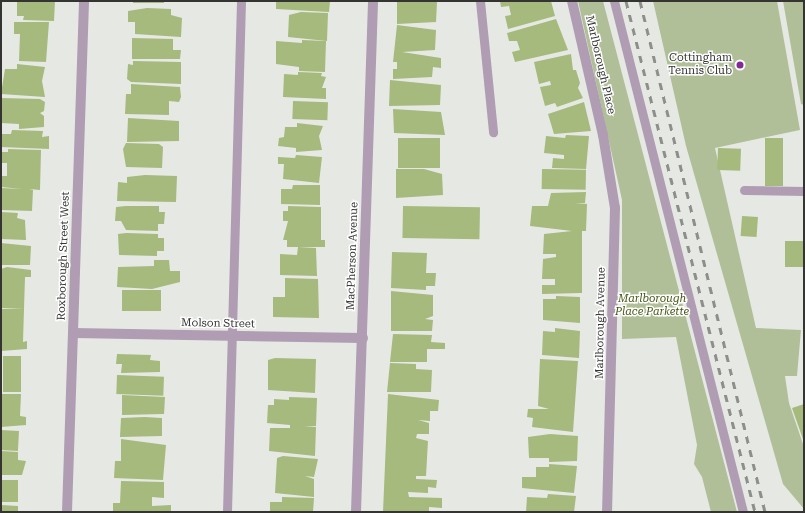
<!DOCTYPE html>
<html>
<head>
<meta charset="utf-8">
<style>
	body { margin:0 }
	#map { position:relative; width:805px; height:513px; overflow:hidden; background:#e6e9e3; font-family:"Roboto Serif",serif }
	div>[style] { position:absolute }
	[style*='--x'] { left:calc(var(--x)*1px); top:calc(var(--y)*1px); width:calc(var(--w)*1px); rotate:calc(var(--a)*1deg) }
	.green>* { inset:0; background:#b1bf99 }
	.building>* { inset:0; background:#a5ba7c; transform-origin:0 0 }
	.service>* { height:9px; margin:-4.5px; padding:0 4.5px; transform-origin:4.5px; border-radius:4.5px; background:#b09db4 }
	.minor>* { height:10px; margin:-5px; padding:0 5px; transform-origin:5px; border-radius:5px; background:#b09db4 }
	.rail>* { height:3px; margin-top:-1.5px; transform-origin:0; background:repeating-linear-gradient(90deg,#8d8f8b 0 7px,transparent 0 14px) }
	.dots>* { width:11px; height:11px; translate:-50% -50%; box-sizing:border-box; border:2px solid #fff; border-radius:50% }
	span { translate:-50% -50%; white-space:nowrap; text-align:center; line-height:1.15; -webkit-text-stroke:3px #fff; paint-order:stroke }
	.poi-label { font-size:11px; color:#343533 }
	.right { translate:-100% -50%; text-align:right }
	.street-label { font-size:11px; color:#343533 }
	.park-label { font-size:11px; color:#455814; font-style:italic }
	.frame { position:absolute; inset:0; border:2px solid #343533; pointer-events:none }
</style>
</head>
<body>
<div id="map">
	<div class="green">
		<i style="clip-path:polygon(578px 1px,603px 1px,737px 512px,711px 512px,702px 477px,694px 464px,697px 445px,676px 337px,622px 339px,622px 200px)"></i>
		<i style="clip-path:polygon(653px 1px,777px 1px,800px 130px,715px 148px,756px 328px,801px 330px,797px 376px,785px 376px,789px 403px,804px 447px,804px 509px,783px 484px,686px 146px)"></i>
		<i style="clip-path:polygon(783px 1px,804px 1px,804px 105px,801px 104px)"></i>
	</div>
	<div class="building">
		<i style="clip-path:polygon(17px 1px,55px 1px,54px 21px,23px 20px,24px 16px,17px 16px)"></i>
		<i style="left:133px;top:1px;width:31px;height:2px"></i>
		<i style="clip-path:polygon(276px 1px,330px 1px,329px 12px,276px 9px)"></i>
		<i style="clip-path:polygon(397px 1px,437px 2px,436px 22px,397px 24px)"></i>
		<i style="clip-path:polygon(500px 1px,551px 1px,555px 16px,508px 29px,505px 16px,511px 15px,509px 6px,501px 7px)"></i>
		<i style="clip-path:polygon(147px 8px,171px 9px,171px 15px,182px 18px,181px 37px,135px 34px,135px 22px,128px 22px,128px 11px)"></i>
		<i style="clip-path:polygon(301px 12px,328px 13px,327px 41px,288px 37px,289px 15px)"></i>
		<i style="clip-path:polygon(556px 19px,568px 50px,515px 62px,512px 52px,520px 50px,517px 41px,509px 41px,507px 33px)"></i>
		<i style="clip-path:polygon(14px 22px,49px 22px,46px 62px,19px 61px,20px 34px,14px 34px)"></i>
		<i style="clip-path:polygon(397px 25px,436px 30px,435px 50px,402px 52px,441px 58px,441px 68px,433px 67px,432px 77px,393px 79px,393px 69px,397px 69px,397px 62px,393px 62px)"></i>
		<i style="clip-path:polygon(132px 38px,173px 39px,173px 50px,181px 50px,180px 59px,132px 59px)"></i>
		<i style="clip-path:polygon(302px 40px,326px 41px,325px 72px,299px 71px,299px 67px,276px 64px,276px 41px,302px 43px)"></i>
		<i style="clip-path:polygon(571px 54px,573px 70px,576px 70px,580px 83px,578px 88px,583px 98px,557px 107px,555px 103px,545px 106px,540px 87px,551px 85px,550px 81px,539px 84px,534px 62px)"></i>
		<i style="clip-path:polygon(133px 61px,181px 62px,181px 84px,131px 82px,127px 79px,128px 64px,133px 65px)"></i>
		<i style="clip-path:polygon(17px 64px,45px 67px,42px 81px,45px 97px,1px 94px,5px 69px,17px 69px)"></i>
		<i style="clip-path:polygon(298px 72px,322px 73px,321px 76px,326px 77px,322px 88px,326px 88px,326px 99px,283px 97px,284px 74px,298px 75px)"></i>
		<i style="clip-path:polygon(390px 80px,441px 85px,440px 105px,389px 106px)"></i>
		<i style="clip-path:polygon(131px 84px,180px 87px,181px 97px,179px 102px,169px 101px,169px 115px,125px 114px,126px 94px,131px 94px)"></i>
		<i style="clip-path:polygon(1px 98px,40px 99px,45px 102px,44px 111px,40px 113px,44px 116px,44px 127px,19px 129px,19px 124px,1px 123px)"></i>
		<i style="left:293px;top:101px;width:35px;height:18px;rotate:2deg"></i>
		<i style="clip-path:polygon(584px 102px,591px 131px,554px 134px,548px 114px)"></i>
		<i style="clip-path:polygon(393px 109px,441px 112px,445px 135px,394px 133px)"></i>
		<i style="clip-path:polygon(128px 118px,179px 121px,179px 141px,127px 142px)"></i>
		<i style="clip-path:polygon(297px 123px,323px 126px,319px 136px,322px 150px,296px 152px,296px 148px,278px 146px,279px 138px,284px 137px,285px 127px,297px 127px)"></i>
		<i style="clip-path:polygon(12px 130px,43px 131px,42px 137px,49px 136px,49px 149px,1px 147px,2px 134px,11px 134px)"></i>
		<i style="clip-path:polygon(566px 135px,589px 136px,586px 169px,552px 168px,553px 158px,564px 159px,564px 155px,544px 153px,546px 136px,565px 138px)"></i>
		<i style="left:398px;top:138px;width:42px;height:30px"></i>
		<i style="left:765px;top:138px;width:18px;height:48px"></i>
		<i style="clip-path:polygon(126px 143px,159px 144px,163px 147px,162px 168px,126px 167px,123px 149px)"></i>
		<i style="left:718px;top:148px;width:23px;height:22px;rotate:2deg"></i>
		<i style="clip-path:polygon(8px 149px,41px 150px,40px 190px,29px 189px,33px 190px,32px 211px,1px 210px,1px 188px,22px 189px,1px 187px,1px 176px,7px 176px,7px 163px,1px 163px,1px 152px,8px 152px)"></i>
		<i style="clip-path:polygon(296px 155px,322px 157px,319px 183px,283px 179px,284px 164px,278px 164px,278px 157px,295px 158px)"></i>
		<i style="clip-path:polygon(396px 169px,424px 169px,442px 174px,443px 195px,396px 198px)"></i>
		<i style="left:542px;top:169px;width:44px;height:20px;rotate:1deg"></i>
		<i style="clip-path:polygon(145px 175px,177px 176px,176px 202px,117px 201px,118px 182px,127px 183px,127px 177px)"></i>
		<i style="clip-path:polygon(293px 185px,320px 185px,320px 205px,281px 204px,281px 189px,292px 189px)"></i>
		<i style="clip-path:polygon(586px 192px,585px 203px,575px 203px,587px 204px,586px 231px,582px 231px,582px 293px,542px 294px,542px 285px,555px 285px,555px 279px,542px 279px,543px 259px,556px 257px,556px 254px,543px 254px,544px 234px,572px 231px,530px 226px,532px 206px,548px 206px,551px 193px)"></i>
		<i style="clip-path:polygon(126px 206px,159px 206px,159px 212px,165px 212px,164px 224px,158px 224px,158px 231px,126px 230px,121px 221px,115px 221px,116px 207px)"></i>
		<i style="clip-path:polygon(288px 206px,321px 207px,321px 240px,325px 240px,325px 247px,287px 247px,287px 240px,283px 240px,288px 221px,283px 221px,283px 211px,288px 211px)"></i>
		<i style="left:403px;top:206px;width:77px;height:32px;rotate:1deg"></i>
		<i style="clip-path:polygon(1px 212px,18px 213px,17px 218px,25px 220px,26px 240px,1px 239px)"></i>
		<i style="left:742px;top:216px;width:16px;height:20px;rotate:4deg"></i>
		<i style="clip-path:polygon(126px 233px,158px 234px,158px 238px,164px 238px,164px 251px,157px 251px,157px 256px,119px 255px,118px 234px)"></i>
		<i style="left:785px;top:241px;width:19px;height:26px"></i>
		<i style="clip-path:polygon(1px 243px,31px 246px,30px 265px,1px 265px)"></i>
		<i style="clip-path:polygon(298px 247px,316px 248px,317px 276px,280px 275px,280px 254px,297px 255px)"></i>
		<i style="clip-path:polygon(392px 252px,427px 253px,426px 273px,436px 273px,435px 286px,426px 286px,426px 290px,391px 288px)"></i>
		<i style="clip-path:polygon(154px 260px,169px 260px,170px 271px,180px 271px,180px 282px,152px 289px,117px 287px,118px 267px,154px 266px)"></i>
		<i style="clip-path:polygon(7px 267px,31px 270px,31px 277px,25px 277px,24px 309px,1px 308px,1px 269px)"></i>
		<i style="clip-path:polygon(285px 278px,318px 279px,319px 318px,273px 317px,273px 297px,285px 297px)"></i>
		<i style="left:122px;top:290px;width:39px;height:21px"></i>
		<i style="clip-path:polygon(391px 291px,433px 295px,433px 316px,425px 319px,433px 320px,432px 331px,391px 331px)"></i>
		<i style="clip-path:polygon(556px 296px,580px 297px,580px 323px,543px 320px,543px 299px,556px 299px)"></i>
		<i style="clip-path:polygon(1px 309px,24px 309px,23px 342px,27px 341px,27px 349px,1px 351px)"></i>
		<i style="clip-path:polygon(555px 328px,580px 331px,579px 358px,542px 355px,543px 331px,555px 332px)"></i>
		<i style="clip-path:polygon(393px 334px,432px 335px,431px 342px,445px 343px,445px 349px,427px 349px,427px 362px,390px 362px)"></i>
		<i style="clip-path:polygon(117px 354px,151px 355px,150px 360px,160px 361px,160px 372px,121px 373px,122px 364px,116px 364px)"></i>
		<i style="left:3px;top:356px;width:18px;height:36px"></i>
		<i style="clip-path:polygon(275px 358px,316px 359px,315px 393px,268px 390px,268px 360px)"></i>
		<i style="clip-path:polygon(540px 359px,578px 361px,573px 432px,532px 427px,533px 418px,527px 417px,528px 409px,549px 409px,538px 406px)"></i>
		<i style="clip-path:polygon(390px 363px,416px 364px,416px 369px,432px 370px,431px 392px,387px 392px)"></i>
		<i style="left:117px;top:375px;width:47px;height:19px;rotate:2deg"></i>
		<i style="clip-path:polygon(1px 394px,21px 394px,20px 416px,26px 417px,26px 425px,1px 427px)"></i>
		<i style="clip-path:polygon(388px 394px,439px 400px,438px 411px,430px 411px,430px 421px,418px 420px,429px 423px,429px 434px,417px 434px,416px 438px,428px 441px,426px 476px,416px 476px,416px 479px,437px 480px,436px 488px,428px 487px,428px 493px,408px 492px,409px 497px,442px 498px,442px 508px,429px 507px,429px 512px,383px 512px)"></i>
		<i style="clip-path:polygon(122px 395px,165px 397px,164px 414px,122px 415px)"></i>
		<i style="clip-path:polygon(289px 397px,317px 398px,316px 426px,304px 426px,316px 427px,315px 456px,269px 451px,270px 428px,290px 428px,290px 425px,267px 423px,268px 405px,274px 405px,274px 399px,289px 400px)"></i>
		<i style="clip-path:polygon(804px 404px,804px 442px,792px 408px)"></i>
		<i style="clip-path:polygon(145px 417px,162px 418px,162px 436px,120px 437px,121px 418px)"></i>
		<i style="left:1px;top:430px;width:18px;height:20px;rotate:3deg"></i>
		<i style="clip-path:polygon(550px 434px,578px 436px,577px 461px,549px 462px,549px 458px,529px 458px,528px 437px)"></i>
		<i style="clip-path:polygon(121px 439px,166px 445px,163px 480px,114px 478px,115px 461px,121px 461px)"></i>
		<i style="clip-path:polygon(1px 451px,18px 452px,18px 460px,26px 461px,22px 475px,1px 475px)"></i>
		<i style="clip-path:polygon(283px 456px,318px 459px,314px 477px,305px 476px,314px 479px,314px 497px,275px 493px,277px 458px)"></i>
		<i style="clip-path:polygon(549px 464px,577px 466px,574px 493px,522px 488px,522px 477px,536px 477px,536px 467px,549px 467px)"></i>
		<i style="left:1px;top:480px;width:17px;height:22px"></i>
		<i style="clip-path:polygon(121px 481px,164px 482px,164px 498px,152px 497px,152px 506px,171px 505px,171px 512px,113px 512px,113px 503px,120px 503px)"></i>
		<i style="clip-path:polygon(548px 494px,576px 496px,574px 512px,526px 512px,527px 497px,547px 498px)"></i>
		<i style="clip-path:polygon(282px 497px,314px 498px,313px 512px,270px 512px,270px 502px,282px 502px)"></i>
		<i style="clip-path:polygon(1px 505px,18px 506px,18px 512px,1px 512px)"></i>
	</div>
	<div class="service">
		<i style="--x:480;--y:1;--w:132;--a:84.3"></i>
		<i style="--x:614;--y:1;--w:527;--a:75.83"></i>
		<i style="--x:744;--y:190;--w:60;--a:1"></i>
		<i style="--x:227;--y:512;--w:511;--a:-88.43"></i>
	</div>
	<div class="minor">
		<i style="--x:572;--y:1;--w:138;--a:77"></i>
		<i style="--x:603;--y:135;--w:74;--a:80.7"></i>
		<i style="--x:615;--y:208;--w:304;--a:91.5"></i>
		<i style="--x:74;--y:333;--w:289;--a:1"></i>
		<i style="--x:67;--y:512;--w:511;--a:-88.09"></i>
		<i style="--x:356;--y:512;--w:511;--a:-88.09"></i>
	</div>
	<div class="rail">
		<i style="--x:626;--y:1;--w:527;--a:75.83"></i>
		<i style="--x:640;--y:1;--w:526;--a:76.25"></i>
	</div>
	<div class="dots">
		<i style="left:740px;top:65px;background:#822996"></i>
	</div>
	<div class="poi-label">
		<span class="right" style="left:732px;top:65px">Cottingham<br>Tennis Club</span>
	</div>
	<div class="street-label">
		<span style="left:600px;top:65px;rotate:77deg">Marlborough Place</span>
		<span style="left:64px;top:256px;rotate:-88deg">Roxborough Street West</span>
		<span style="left:353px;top:256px;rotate:-88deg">MacPherson Avenue</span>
		<span style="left:601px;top:323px;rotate:-89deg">Marlborough Avenue</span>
		<span style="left:218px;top:324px;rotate:1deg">Molson Street</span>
	</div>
	<div class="park-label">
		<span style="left:652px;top:306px">Marlborough<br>Place Parkette</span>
	</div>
	<div class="frame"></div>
</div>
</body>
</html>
